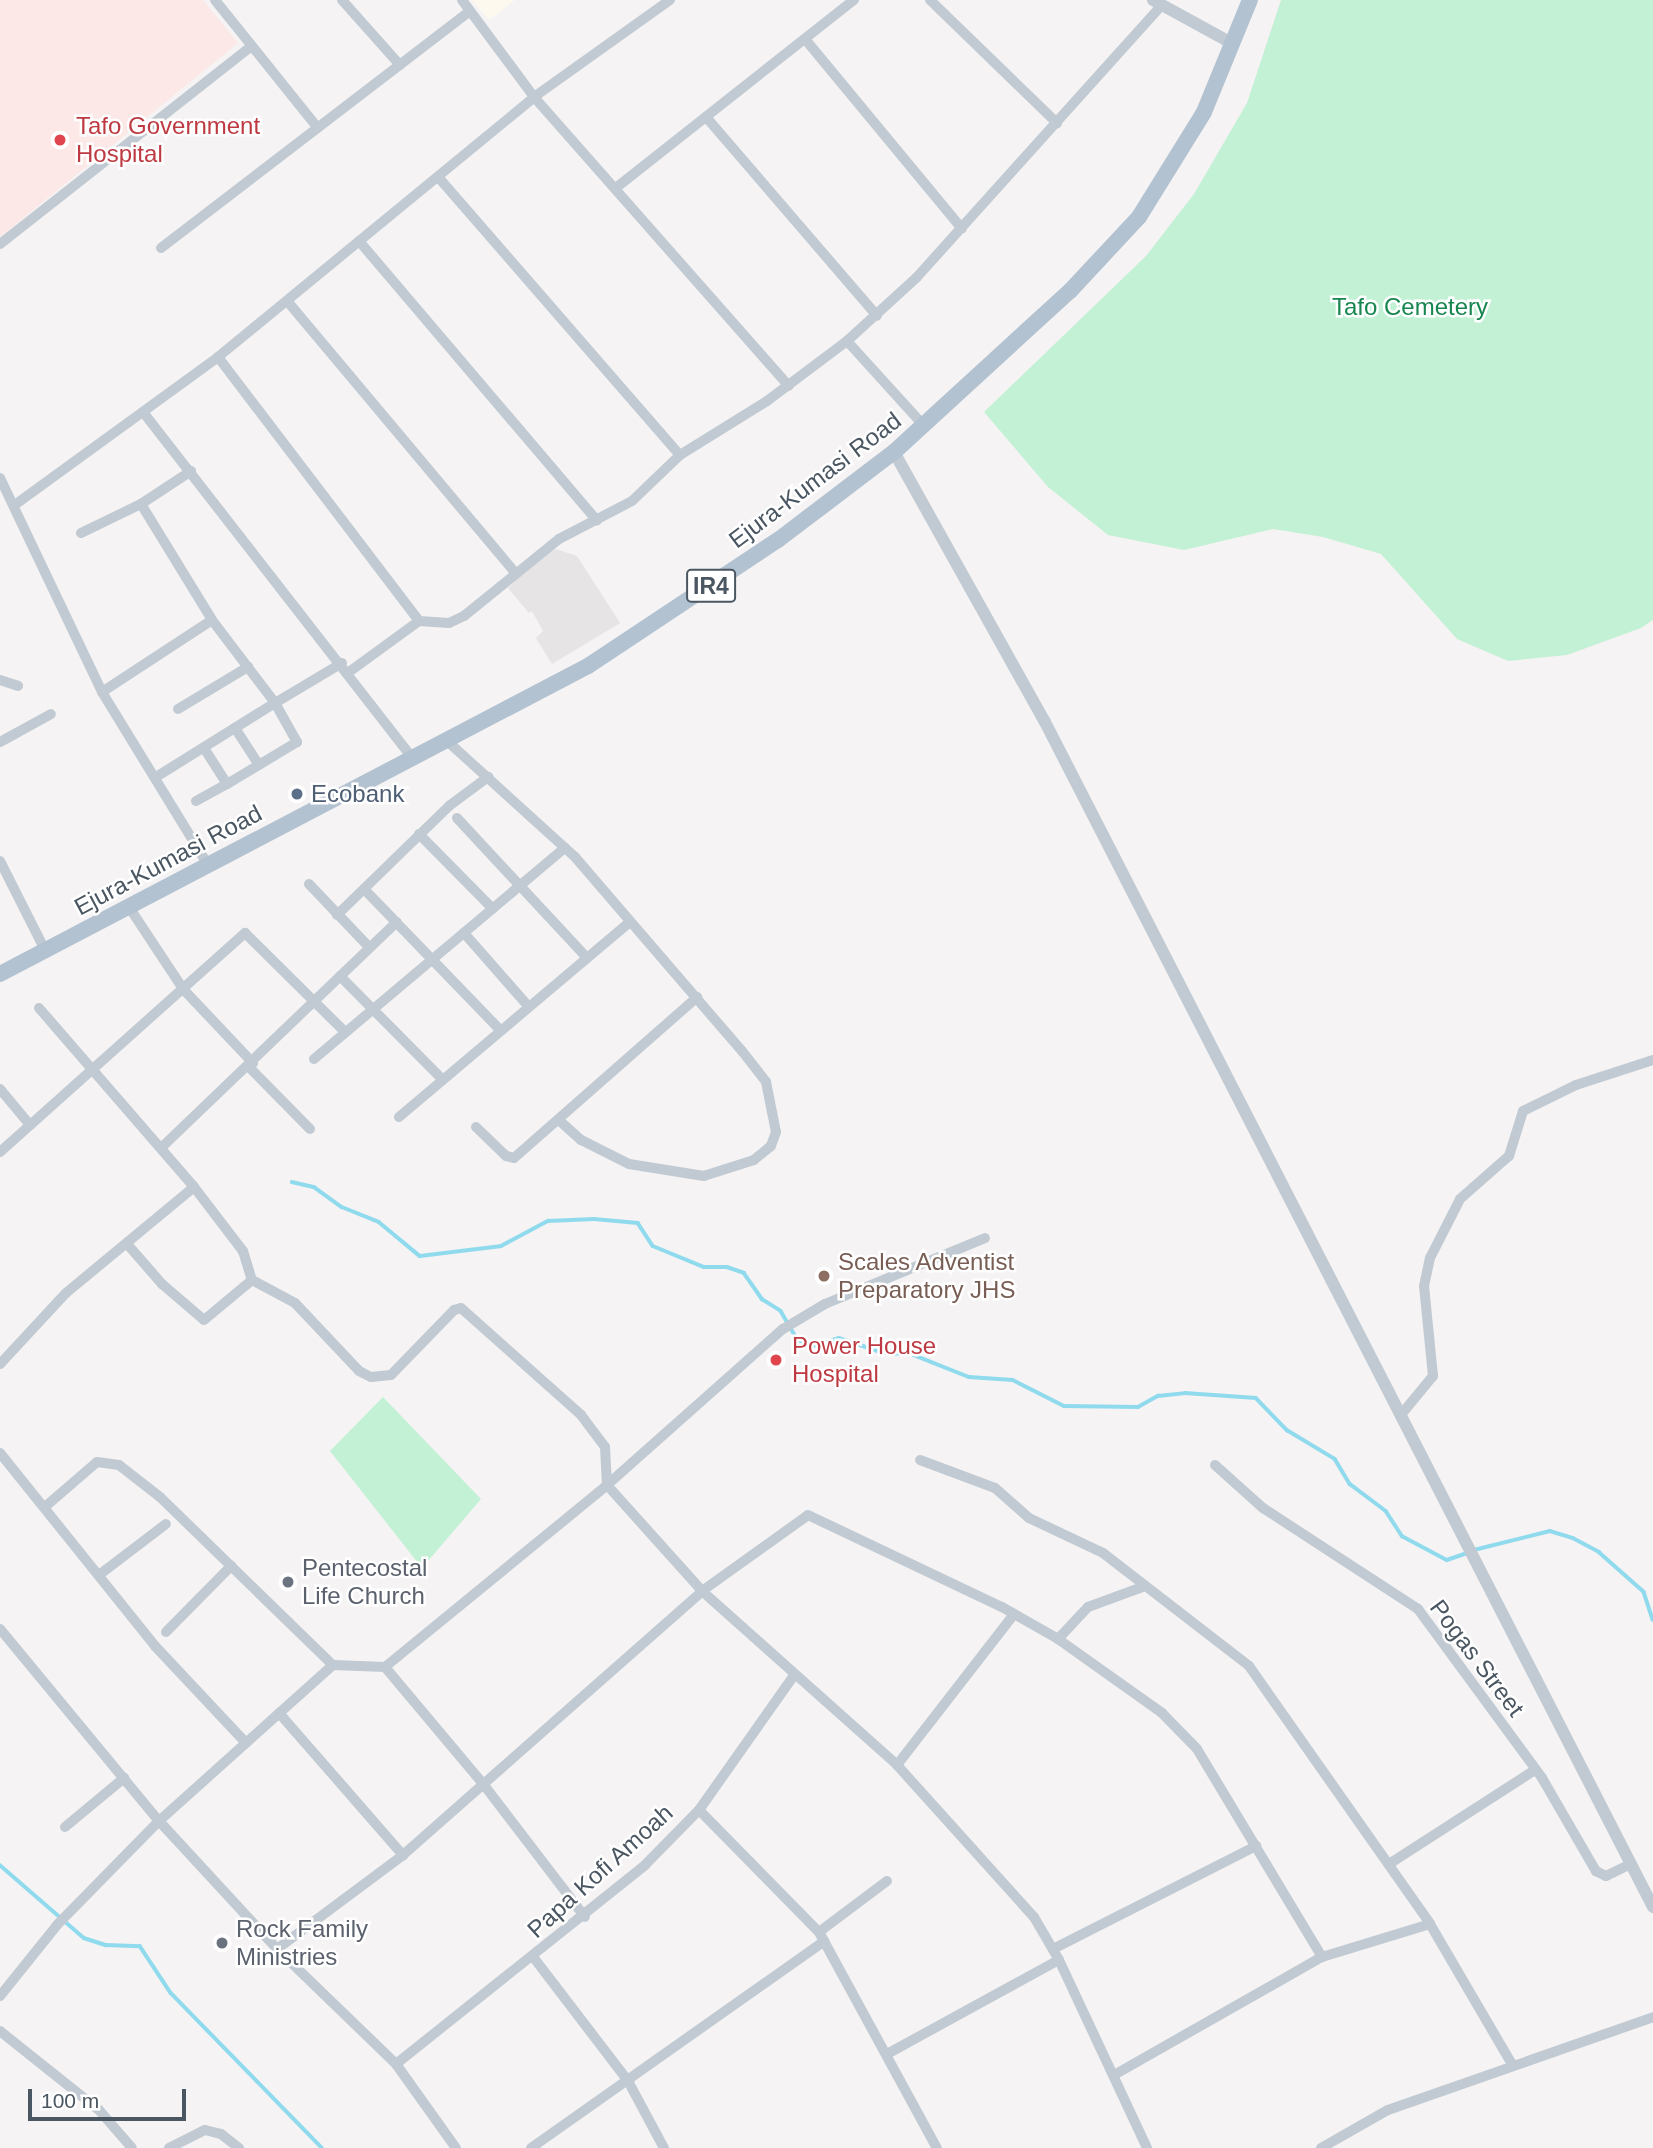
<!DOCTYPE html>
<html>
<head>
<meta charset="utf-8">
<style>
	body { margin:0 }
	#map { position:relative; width:1653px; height:2148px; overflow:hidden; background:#f5f3f3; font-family:Helvetica,sans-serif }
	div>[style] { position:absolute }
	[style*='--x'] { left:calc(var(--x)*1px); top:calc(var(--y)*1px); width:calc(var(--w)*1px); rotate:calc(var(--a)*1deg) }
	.commercial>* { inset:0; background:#fdf9ef }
	.education>* { inset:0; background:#e6e4e5 }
	.medical>* { inset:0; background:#fce8e6 }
	.green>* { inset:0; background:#c3f1d5 }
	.stream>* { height:3.5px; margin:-1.75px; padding:0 1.75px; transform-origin:1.75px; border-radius:1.75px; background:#90daee }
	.minor>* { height:10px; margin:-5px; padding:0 5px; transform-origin:5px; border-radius:5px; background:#c1cad2 }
	.tertiary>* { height:12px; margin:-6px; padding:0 6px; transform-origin:6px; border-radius:6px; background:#c1cad2 }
	.primary>* { height:16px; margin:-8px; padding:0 8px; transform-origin:8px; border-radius:8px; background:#b3c2d1 }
	.dots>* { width:19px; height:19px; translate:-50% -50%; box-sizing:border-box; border:4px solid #fff; border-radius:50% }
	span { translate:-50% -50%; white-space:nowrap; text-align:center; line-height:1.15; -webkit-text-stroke:5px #fff; paint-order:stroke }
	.shield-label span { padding:2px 5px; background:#fff; border:2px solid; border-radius:5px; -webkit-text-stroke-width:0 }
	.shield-label { font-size:23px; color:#4a5661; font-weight:700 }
	.health-label { font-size:24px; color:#be3a42 }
	.left { translate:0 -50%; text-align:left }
	.park-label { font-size:24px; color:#17864f }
	.street-label { font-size:24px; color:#4a5661 }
	.service-label { font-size:24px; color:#4e5e75 }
	.education-label { font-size:24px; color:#785e54 }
	.worship-label { font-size:24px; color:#5b616d }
	.scale { position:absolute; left:28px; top:2089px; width:158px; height:32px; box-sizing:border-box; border:4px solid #4a5661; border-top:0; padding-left:9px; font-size:21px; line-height:24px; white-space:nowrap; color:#4a5661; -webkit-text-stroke:5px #fff; paint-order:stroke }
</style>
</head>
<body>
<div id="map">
	<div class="commercial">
		<i style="clip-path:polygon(472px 0,515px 0,489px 20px)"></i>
	</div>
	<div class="education">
		<i style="clip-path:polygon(556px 549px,577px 556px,620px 623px,552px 664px,536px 638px,543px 631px,532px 611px,529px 613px,508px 588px,537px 559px)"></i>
	</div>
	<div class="medical">
		<i style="clip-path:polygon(0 0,203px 0,238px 43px,0 237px)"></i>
	</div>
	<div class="green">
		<i style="clip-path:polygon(1281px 0,1653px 0,1653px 620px,1641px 628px,1567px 655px,1508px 661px,1457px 639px,1381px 554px,1323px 537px,1273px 529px,1184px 550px,1108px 535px,1048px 487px,984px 412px,1146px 256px,1194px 194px,1247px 103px)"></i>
		<i style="clip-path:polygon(383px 1397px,481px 1499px,422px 1568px,330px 1451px)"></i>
	</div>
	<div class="stream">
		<i style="--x:292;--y:1182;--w:23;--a:13"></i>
		<i style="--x:314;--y:1187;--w:34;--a:36"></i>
		<i style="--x:342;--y:1207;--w:40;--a:22"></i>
		<i style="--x:379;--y:1222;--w:53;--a:39.7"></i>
		<i style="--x:420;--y:1256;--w:82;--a:-7"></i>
		<i style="--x:501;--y:1246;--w:53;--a:-28"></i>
		<i style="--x:548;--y:1221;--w:46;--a:-2.5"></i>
		<i style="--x:594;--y:1219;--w:44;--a:5.2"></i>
		<i style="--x:638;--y:1223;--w:27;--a:57"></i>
		<i style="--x:653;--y:1246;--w:55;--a:22.4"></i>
		<i style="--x:704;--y:1267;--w:23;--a:0"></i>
		<i style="--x:727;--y:1267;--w:18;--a:19"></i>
		<i style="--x:744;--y:1273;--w:32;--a:55"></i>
		<i style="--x:762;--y:1299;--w:22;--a:32"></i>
		<i style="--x:781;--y:1311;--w:34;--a:60"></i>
		<i style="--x:798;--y:1340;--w:16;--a:22"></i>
		<i style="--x:813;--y:1346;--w:27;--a:-17"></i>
		<i style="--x:839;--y:1338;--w:47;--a:18.4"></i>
		<i style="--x:884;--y:1353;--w:27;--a:2"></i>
		<i style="--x:911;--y:1354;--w:62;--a:21.6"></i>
		<i style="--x:969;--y:1377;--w:44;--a:3.9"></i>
		<i style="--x:1013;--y:1380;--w:57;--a:27"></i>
		<i style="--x:1064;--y:1406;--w:74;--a:0.8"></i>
		<i style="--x:1138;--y:1407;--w:23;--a:-29"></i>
		<i style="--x:1158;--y:1396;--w:27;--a:-6"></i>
		<i style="--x:1185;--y:1393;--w:71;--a:4"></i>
		<i style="--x:1256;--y:1398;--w:45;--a:45.9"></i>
		<i style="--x:1287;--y:1430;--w:56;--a:31.1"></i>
		<i style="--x:1335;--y:1459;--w:29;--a:59"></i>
		<i style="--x:1350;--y:1484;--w:45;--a:36.9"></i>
		<i style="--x:1386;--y:1511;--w:30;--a:57"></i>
		<i style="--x:1402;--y:1536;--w:51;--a:28.1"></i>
		<i style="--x:1447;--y:1560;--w:21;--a:-19"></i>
		<i style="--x:1474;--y:1550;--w:78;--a:-14"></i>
		<i style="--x:1550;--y:1531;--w:24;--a:17"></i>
		<i style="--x:1573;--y:1538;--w:30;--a:28"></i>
		<i style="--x:1599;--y:1552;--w:60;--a:41.6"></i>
		<i style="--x:1644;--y:1592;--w:29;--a:72"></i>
		<i style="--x:0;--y:1865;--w:111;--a:41"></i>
		<i style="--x:84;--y:1938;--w:23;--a:18"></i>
		<i style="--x:106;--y:1945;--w:34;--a:2"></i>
		<i style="--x:140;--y:1946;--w:56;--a:56.6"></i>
		<i style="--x:171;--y:1993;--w:216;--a:45.7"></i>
	</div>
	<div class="minor">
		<i style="--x:215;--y:0;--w:164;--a:51.2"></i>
		<i style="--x:342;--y:0;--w:87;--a:48.3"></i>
		<i style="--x:462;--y:0;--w:121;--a:53.4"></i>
		<i style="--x:534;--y:97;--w:385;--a:48.6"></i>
		<i style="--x:930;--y:0;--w:177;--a:44.1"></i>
		<i style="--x:805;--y:39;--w:246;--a:50.4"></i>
		<i style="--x:706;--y:117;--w:262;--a:49.3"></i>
		<i style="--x:439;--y:178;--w:367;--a:49"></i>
		<i style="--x:617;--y:187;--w:302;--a:-38.3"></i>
		<i style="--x:359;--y:241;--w:367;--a:49.6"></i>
		<i style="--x:0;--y:244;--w:320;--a:-38.2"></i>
		<i style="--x:161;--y:248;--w:389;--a:-37.5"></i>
		<i style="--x:288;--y:302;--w:354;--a:50"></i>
		<i style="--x:847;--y:341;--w:115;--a:47.8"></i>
		<i style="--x:218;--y:357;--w:332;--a:52.7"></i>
		<i style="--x:143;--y:412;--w:438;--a:52.1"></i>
		<i style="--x:0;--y:478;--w:237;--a:64.5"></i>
		<i style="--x:102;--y:692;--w:203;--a:58.5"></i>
		<i style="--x:16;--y:504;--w:250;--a:-36"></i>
		<i style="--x:218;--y:357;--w:409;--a:-39.4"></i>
		<i style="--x:534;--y:97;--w:167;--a:-35.5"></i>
		<i style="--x:141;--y:504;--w:136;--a:58.5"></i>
		<i style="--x:81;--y:533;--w:67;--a:-25.8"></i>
		<i style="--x:141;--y:504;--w:60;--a:-33.4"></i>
		<i style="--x:349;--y:672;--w:87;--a:-36.1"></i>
		<i style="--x:419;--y:621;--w:30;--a:4"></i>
		<i style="--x:449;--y:623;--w:17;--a:-25"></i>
		<i style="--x:464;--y:616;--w:122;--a:-39"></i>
		<i style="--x:559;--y:539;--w:82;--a:-27.5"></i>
		<i style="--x:632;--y:501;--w:66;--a:-43.8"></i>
		<i style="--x:680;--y:455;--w:102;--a:-31.8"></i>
		<i style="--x:767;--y:401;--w:100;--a:-36.9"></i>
		<i style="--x:847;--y:341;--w:95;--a:-42.4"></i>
		<i style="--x:917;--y:277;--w:365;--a:-48"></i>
		<i style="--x:0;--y:680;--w:19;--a:18"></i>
		<i style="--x:102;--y:692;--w:131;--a:-33.2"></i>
		<i style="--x:212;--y:620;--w:104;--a:52.8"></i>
		<i style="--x:275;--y:703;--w:78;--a:-30.8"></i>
		<i style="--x:178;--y:709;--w:82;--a:-31"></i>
		<i style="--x:235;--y:728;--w:44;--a:57"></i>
		<i style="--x:446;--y:740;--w:174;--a:42.2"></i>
		<i style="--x:575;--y:857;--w:256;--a:49.3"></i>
		<i style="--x:742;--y:1051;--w:39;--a:52"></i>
		<i style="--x:766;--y:1082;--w:51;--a:78.7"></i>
		<i style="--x:776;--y:1132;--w:15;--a:110"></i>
		<i style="--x:771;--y:1146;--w:22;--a:141"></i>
		<i style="--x:754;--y:1160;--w:52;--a:162.3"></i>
		<i style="--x:704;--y:1176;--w:76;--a:-170.9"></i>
		<i style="--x:629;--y:1164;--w:54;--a:-153.4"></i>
		<i style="--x:581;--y:1140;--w:30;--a:-138"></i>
		<i style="--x:0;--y:742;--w:58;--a:-28.8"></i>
		<i style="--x:156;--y:777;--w:140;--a:-31.9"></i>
		<i style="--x:275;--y:703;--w:45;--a:60.6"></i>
		<i style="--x:297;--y:742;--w:82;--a:149"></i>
		<i style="--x:196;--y:801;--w:35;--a:-29"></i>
		<i style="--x:227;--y:784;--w:43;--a:-122.6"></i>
		<i style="--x:457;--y:818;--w:191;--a:47.1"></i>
		<i style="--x:419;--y:834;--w:105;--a:45.4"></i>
		<i style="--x:0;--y:861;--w:100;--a:63.2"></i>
		<i style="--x:309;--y:884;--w:87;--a:46.4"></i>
		<i style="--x:364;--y:889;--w:197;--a:46"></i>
		<i style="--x:129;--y:907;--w:98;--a:56.6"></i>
		<i style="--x:183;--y:989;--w:102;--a:46.6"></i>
		<i style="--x:337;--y:915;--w:156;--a:-44.2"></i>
		<i style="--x:449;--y:806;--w:49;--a:-36.6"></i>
		<i style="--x:464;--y:933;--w:98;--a:48.7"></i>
		<i style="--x:340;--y:976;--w:145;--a:45.3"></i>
		<i style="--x:39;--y:1008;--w:237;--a:49.1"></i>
		<i style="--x:194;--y:1187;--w:81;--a:52.6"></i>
		<i style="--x:243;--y:1251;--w:30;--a:73"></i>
		<i style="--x:252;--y:1280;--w:49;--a:28.1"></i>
		<i style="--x:295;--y:1303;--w:93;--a:46.7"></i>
		<i style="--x:359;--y:1371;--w:13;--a:27"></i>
		<i style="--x:371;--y:1377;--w:20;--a:-6"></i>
		<i style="--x:391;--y:1375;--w:91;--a:-45.9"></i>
		<i style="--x:454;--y:1310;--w:7;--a:-16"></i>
		<i style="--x:461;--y:1308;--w:161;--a:41.7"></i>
		<i style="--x:581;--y:1415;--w:40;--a:53"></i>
		<i style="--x:605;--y:1447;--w:38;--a:87"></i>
		<i style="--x:607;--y:1485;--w:142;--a:48.1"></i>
		<i style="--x:702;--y:1591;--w:261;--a:41.7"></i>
		<i style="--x:897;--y:1765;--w:205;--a:48"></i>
		<i style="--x:1034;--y:1917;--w:50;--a:59.8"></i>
		<i style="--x:1059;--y:1960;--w:208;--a:64.9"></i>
		<i style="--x:314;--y:1059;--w:328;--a:-40.1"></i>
		<i style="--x:249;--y:1067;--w:87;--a:45.5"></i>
		<i style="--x:0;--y:1089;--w:47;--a:50.2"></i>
		<i style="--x:399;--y:1117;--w:302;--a:-40.2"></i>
		<i style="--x:476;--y:1127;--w:42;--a:44"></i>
		<i style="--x:506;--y:1156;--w:8;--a:14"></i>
		<i style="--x:514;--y:1158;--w:244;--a:-41.3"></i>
		<i style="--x:162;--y:1147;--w:325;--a:-43.8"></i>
		<i style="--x:0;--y:1152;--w:329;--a:-41.8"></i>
		<i style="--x:245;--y:933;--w:141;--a:44.7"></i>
		<i style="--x:128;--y:1245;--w:52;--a:48.9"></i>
		<i style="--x:162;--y:1284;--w:55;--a:40.6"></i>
		<i style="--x:204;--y:1320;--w:62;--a:-39.8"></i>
		<i style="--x:0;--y:1364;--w:97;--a:-47.1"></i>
		<i style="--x:66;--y:1293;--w:166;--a:-39.6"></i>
		<i style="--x:1400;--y:1416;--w:52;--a:-50.5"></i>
		<i style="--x:1433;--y:1376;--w:90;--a:-95.7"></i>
		<i style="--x:1424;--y:1286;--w:29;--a:-78"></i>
		<i style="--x:1430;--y:1258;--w:66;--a:-63"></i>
		<i style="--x:1460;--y:1199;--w:65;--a:-41.3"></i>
		<i style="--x:1509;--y:1156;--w:47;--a:-72.7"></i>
		<i style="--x:1523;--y:1111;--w:59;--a:-26.1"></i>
		<i style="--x:1576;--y:1085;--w:81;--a:-18"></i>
		<i style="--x:0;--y:1453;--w:248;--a:51.2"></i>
		<i style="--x:155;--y:1646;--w:133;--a:46.8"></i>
		<i style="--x:920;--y:1460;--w:80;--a:20.5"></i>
		<i style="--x:995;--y:1488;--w:45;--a:41.4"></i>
		<i style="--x:1029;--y:1518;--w:82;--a:25.3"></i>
		<i style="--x:1103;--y:1553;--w:185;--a:37.7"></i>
		<i style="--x:1249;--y:1666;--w:315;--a:54.9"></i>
		<i style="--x:1430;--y:1924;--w:164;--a:59.7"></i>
		<i style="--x:1215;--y:1465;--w:64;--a:41.9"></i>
		<i style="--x:1263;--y:1508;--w:185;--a:33.1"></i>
		<i style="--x:1418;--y:1609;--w:210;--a:53.7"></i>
		<i style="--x:1542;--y:1778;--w:108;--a:59.9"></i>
		<i style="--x:1596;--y:1871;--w:11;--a:27"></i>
		<i style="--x:1606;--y:1876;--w:28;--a:-26"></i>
		<i style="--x:46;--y:1506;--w:67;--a:-40.8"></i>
		<i style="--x:97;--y:1462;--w:22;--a:8"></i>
		<i style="--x:119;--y:1465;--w:52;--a:38"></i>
		<i style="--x:160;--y:1497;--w:241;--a:44.2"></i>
		<i style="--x:99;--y:1575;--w:84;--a:-37.3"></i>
		<i style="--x:0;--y:1629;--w:249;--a:50.4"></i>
		<i style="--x:159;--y:1821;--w:174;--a:47.3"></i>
		<i style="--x:277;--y:1949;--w:165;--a:44"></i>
		<i style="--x:396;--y:2064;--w:103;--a:54.5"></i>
		<i style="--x:166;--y:1632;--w:93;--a:-45.4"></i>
		<i style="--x:1058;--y:1639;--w:44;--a:-46.8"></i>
		<i style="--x:1088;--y:1607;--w:61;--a:-20.2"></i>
		<i style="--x:385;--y:1667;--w:154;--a:50"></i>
		<i style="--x:484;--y:1785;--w:166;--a:52.6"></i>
		<i style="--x:279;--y:1713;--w:189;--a:48.9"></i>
		<i style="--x:897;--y:1765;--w:191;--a:-52.2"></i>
		<i style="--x:699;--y:1810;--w:171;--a:45.5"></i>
		<i style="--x:819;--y:1932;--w:246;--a:61.4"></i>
		<i style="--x:65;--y:1827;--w:77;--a:-39.7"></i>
		<i style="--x:1389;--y:1864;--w:174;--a:-32.8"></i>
		<i style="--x:819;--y:1932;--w:85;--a:-36.9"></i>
		<i style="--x:277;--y:1949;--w:157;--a:-36.7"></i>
		<i style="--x:403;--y:1855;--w:399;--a:-41.4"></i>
		<i style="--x:702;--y:1591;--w:130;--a:-35.6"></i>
		<i style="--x:808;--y:1515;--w:215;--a:25.4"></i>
		<i style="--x:1002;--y:1607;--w:64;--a:29.7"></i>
		<i style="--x:1058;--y:1639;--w:128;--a:35.4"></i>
		<i style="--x:1162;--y:1713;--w:50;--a:45.8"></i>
		<i style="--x:1197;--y:1749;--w:243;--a:59"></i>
		<i style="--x:1053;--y:1949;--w:228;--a:-26.9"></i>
		<i style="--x:534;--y:1958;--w:155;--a:52.6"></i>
		<i style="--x:628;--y:2081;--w:76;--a:61.8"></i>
		<i style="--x:0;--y:1996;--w:91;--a:-51.2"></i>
		<i style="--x:57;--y:1925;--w:146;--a:-45.6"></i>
		<i style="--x:159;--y:1821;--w:234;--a:-41.9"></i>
		<i style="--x:333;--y:1665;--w:52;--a:2.2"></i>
		<i style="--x:385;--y:1667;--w:287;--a:-39.3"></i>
		<i style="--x:607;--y:1485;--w:235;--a:-41.6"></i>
		<i style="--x:783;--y:1329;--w:49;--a:-30.8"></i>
		<i style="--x:825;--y:1304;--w:173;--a:-22.4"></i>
		<i style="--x:0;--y:2031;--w:127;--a:38.6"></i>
		<i style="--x:99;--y:2110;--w:50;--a:49"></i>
		<i style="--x:887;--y:2054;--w:196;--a:-28.7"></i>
		<i style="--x:396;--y:2064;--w:319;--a:-38.6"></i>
		<i style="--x:645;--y:1865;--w:77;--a:-45.5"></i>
		<i style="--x:699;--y:1810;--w:166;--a:-54.8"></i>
		<i style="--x:1114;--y:2075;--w:239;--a:-29.6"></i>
		<i style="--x:1322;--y:1957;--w:113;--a:-17"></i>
		<i style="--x:169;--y:2148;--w:40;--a:-26.6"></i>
		<i style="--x:205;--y:2130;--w:16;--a:14"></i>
		<i style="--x:221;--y:2134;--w:23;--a:38"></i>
		<i style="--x:531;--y:2148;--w:359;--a:-35.2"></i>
		<i style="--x:1321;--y:2148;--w:77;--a:-29.6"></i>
		<i style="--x:1388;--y:2110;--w:281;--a:-19.3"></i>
	</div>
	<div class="tertiary">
		<i style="--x:1153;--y:0;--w:91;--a:28.8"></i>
		<i style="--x:894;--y:452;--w:309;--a:60.8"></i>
		<i style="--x:1045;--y:722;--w:1332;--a:62.84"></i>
	</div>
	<div class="primary">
		<i style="--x:0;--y:974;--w:664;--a:-27.65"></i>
		<i style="--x:588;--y:666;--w:228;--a:-33.6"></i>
		<i style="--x:778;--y:540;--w:146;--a:-37.2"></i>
		<i style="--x:894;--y:452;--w:239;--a:-42.5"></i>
		<i style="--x:1070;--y:291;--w:101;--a:-47"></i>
		<i style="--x:1139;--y:217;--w:123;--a:-58.2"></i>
		<i style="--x:1204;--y:112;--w:121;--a:-67.7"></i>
	</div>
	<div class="dots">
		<i style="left:60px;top:140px;background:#e0444e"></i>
		<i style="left:297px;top:794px;background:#5c6f8a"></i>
		<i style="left:824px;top:1276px;background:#8d6e63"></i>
		<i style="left:776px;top:1360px;background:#e0444e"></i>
		<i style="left:288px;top:1582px;background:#6b7280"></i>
		<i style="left:222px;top:1943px;background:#6b7280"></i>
	</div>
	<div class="shield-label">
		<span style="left:711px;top:586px">IR4</span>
	</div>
	<div class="health-label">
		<span class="left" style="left:76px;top:140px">Tafo Government<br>Hospital</span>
		<span class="left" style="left:792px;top:1360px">Power House<br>Hospital</span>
	</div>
	<div class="park-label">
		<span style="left:1410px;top:307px">Tafo Cemetery</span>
	</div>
	<div class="street-label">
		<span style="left:815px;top:480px;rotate:-37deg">Ejura-Kumasi Road</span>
		<span style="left:168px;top:860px;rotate:-28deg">Ejura-Kumasi Road</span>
		<span style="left:1477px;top:1658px;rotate:53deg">Pogas Street</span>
		<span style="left:600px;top:1871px;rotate:-42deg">Papa Kofi Amoah</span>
	</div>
	<div class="service-label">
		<span class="left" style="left:311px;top:794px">Ecobank</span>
	</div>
	<div class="education-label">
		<span class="left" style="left:838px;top:1276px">Scales Adventist<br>Preparatory JHS</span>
	</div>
	<div class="worship-label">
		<span class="left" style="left:302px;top:1582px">Pentecostal<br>Life Church</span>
		<span class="left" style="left:236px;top:1943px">Rock Family<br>Ministries</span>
	</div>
	<div class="scale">100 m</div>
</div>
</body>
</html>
